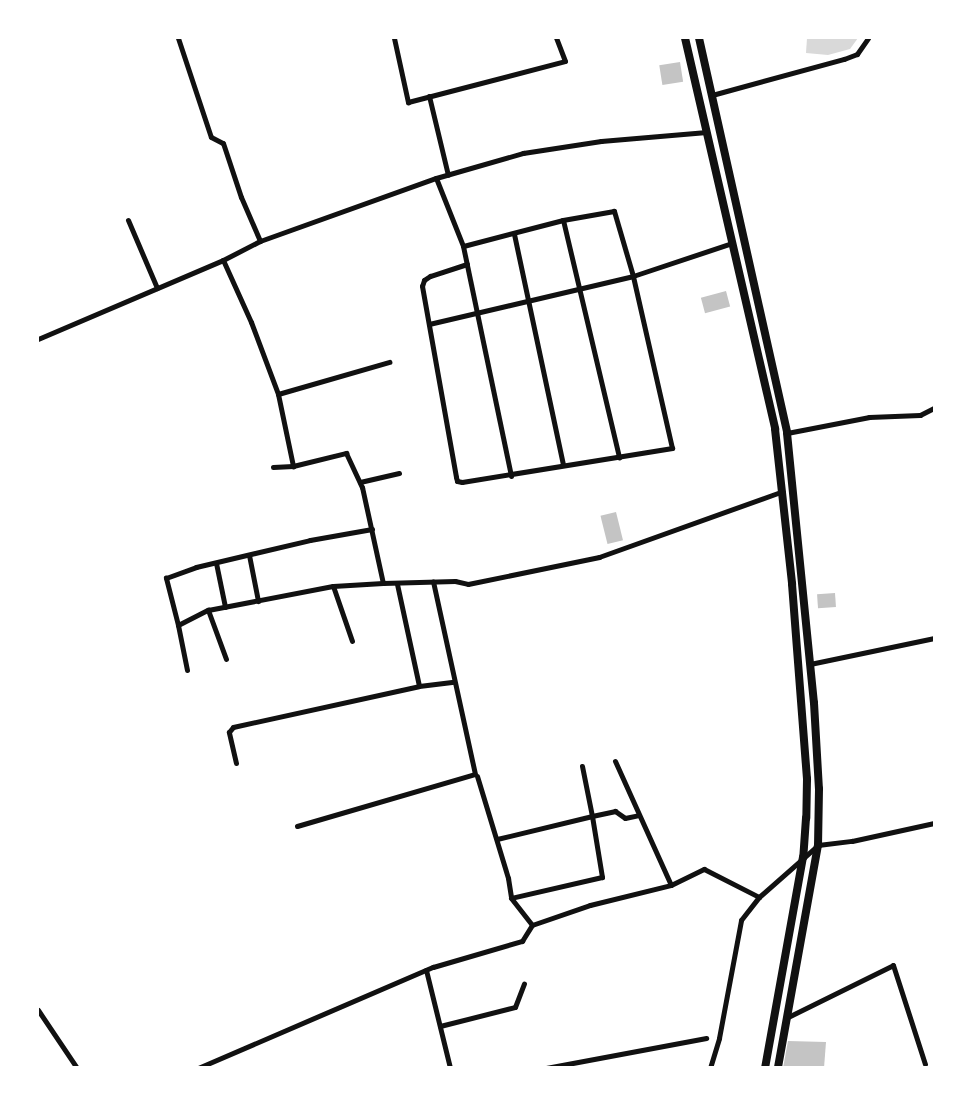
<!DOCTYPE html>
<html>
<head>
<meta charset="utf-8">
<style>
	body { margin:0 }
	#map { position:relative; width:972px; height:1105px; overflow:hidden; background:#fff; font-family:Lato,sans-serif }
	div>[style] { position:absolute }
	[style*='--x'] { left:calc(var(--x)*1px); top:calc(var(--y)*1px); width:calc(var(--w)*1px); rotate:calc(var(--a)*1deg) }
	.water>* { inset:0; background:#d9d9d9 }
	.building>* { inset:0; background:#c4c4c4; transform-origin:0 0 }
	.minor>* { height:5px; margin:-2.5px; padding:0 2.5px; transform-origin:2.5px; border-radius:2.5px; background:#111 }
	.trunk>* { height:8px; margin:-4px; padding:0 4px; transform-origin:4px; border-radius:4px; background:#111 }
	span { translate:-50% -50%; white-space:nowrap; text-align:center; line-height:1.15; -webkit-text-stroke:6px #fff; paint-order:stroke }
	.frame { position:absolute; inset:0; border:39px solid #fff; pointer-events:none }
</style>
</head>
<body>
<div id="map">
	<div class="water">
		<i style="clip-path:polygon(807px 38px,858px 38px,850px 49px,828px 55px,806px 53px)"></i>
	</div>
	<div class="building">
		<i style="left:680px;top:62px;width:20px;height:21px;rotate:81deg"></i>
		<i style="left:726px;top:291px;width:16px;height:26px;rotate:75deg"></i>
		<i style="left:616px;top:512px;width:29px;height:16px;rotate:76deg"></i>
		<i style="left:835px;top:593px;width:14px;height:18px;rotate:86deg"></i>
		<i style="clip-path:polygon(788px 1041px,826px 1042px,824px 1068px,783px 1068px)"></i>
	</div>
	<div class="minor">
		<i style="--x:178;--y:38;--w:104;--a:71.6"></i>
		<i style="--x:211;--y:137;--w:13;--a:27"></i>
		<i style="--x:223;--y:143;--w:57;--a:71.6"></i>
		<i style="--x:241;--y:197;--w:48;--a:66.6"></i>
		<i style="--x:394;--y:38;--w:66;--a:77.7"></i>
		<i style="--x:408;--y:102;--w:162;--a:-14.6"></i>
		<i style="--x:565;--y:61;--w:25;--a:-111"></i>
		<i style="--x:712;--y:95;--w:137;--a:-15.3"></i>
		<i style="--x:844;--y:59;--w:14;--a:-21"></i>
		<i style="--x:857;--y:54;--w:19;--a:-55"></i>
		<i style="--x:429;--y:96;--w:81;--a:76.5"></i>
		<i style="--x:436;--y:178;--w:73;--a:68.3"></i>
		<i style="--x:463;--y:246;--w:235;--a:78.2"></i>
		<i style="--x:128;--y:220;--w:74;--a:66.9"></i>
		<i style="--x:563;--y:220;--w:244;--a:76.7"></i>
		<i style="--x:514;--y:234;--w:235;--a:78"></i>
		<i style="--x:223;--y:260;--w:68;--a:65.7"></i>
		<i style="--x:251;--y:322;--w:77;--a:69.4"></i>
		<i style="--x:278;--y:394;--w:74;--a:78.2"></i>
		<i style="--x:293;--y:466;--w:55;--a:-13.8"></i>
		<i style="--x:346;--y:453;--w:38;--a:65"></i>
		<i style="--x:362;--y:487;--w:98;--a:77.7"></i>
		<i style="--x:383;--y:583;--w:72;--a:-1.6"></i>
		<i style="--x:455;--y:581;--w:13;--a:13"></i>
		<i style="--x:468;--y:584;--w:134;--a:-11.6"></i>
		<i style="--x:599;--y:557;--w:195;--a:-19.7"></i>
		<i style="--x:467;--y:264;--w:39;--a:162"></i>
		<i style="--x:430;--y:276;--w:7;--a:146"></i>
		<i style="--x:424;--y:280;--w:6;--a:108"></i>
		<i style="--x:422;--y:286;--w:194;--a:79.9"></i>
		<i style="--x:456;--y:477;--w:4;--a:76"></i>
		<i style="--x:457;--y:481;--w:5;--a:11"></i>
		<i style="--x:462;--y:482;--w:213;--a:-9.2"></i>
		<i style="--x:672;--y:448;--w:176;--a:-102.8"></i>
		<i style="--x:633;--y:276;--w:104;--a:-18.4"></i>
		<i style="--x:429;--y:324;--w:210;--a:-13.2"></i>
		<i style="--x:633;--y:276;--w:68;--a:-106.3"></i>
		<i style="--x:614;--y:211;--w:52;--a:170"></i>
		<i style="--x:563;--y:220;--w:103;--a:165.4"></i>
		<i style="--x:38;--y:339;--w:201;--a:-23.1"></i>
		<i style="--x:223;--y:260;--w:42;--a:-27.2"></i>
		<i style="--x:260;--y:241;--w:187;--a:-19.7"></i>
		<i style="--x:436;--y:178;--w:91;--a:-16"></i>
		<i style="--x:523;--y:153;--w:79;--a:-8.7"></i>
		<i style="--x:601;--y:141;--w:106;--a:-4.9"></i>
		<i style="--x:278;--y:394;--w:116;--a:-16.1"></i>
		<i style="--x:787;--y:433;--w:84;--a:-11"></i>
		<i style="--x:869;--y:417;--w:51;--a:-2.2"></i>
		<i style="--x:920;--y:415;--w:16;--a:-27"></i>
		<i style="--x:273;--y:467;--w:20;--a:-3"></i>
		<i style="--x:360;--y:482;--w:40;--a:-13"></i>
		<i style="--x:249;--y:555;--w:47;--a:78.9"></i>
		<i style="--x:216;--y:563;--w:45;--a:78.4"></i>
		<i style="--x:397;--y:584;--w:104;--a:77.8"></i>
		<i style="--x:333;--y:586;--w:58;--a:70.9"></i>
		<i style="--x:208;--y:610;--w:52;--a:69.8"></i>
		<i style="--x:178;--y:625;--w:49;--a:-104.3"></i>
		<i style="--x:166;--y:578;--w:32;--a:-20"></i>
		<i style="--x:196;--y:567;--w:117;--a:-13.3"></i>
		<i style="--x:310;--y:540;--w:63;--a:-10.1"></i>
		<i style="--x:810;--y:664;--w:127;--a:-11.8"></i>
		<i style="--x:187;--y:670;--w:46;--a:-101.3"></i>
		<i style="--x:178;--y:625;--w:34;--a:-27"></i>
		<i style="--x:208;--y:610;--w:127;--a:-10.9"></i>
		<i style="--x:333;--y:586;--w:50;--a:-3.4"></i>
		<i style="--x:615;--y:761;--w:136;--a:65.7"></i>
		<i style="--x:236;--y:763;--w:32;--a:-103"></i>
		<i style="--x:229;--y:732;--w:6;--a:-51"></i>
		<i style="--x:233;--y:727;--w:190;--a:-12.4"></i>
		<i style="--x:419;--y:686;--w:35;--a:-7"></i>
		<i style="--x:582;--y:766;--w:51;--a:78.7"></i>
		<i style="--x:592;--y:816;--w:24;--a:-12"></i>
		<i style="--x:615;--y:811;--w:12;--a:35"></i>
		<i style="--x:625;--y:818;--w:14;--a:-12"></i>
		<i style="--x:477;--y:776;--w:107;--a:73.1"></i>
		<i style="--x:508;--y:878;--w:20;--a:81"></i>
		<i style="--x:511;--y:898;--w:34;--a:52"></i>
		<i style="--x:297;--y:826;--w:185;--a:-16.3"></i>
		<i style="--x:475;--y:774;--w:197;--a:-102.3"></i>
		<i style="--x:497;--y:839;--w:98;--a:-13.6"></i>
		<i style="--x:592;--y:816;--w:62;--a:80.7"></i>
		<i style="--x:602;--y:877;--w:93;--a:167"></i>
		<i style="--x:426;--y:970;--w:101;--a:76.2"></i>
		<i style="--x:38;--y:1010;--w:70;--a:56.1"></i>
		<i style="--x:788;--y:1017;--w:117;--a:-26.3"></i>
		<i style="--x:893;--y:965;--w:104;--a:72.1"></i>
		<i style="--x:440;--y:1026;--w:77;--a:-14.2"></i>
		<i style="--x:515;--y:1007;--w:25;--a:-69"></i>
		<i style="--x:198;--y:1068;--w:256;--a:-23.3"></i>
		<i style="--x:433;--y:967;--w:93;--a:-16.3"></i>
		<i style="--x:522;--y:941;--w:19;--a:-58"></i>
		<i style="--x:532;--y:925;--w:61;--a:-19"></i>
		<i style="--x:590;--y:905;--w:83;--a:-13.9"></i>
		<i style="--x:671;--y:885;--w:37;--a:-26"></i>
		<i style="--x:704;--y:869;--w:62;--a:27"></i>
		<i style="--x:546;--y:1068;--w:163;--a:-10.6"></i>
		<i style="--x:710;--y:1068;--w:31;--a:-73"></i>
		<i style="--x:719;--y:1038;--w:120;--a:-79.4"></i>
		<i style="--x:741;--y:920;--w:29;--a:-52"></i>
		<i style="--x:759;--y:897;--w:79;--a:-41.4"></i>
		<i style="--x:818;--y:845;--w:34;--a:-7"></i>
		<i style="--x:852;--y:841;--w:84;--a:-12.4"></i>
	</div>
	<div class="trunk">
		<i style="--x:685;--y:38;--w:401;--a:77"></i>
		<i style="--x:775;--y:429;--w:156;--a:83.7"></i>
		<i style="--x:792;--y:584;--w:196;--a:85.6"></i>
		<i style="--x:807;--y:779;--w:39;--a:91"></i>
		<i style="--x:806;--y:818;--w:39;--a:94"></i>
		<i style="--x:803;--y:857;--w:214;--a:100.2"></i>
		<i style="--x:699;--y:38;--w:405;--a:77.4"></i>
		<i style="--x:787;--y:433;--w:271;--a:84.3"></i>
		<i style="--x:814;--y:703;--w:86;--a:86.7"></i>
		<i style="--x:819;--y:789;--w:56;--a:91"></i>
		<i style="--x:818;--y:845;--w:227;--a:100.2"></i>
	</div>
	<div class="frame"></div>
</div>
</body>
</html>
